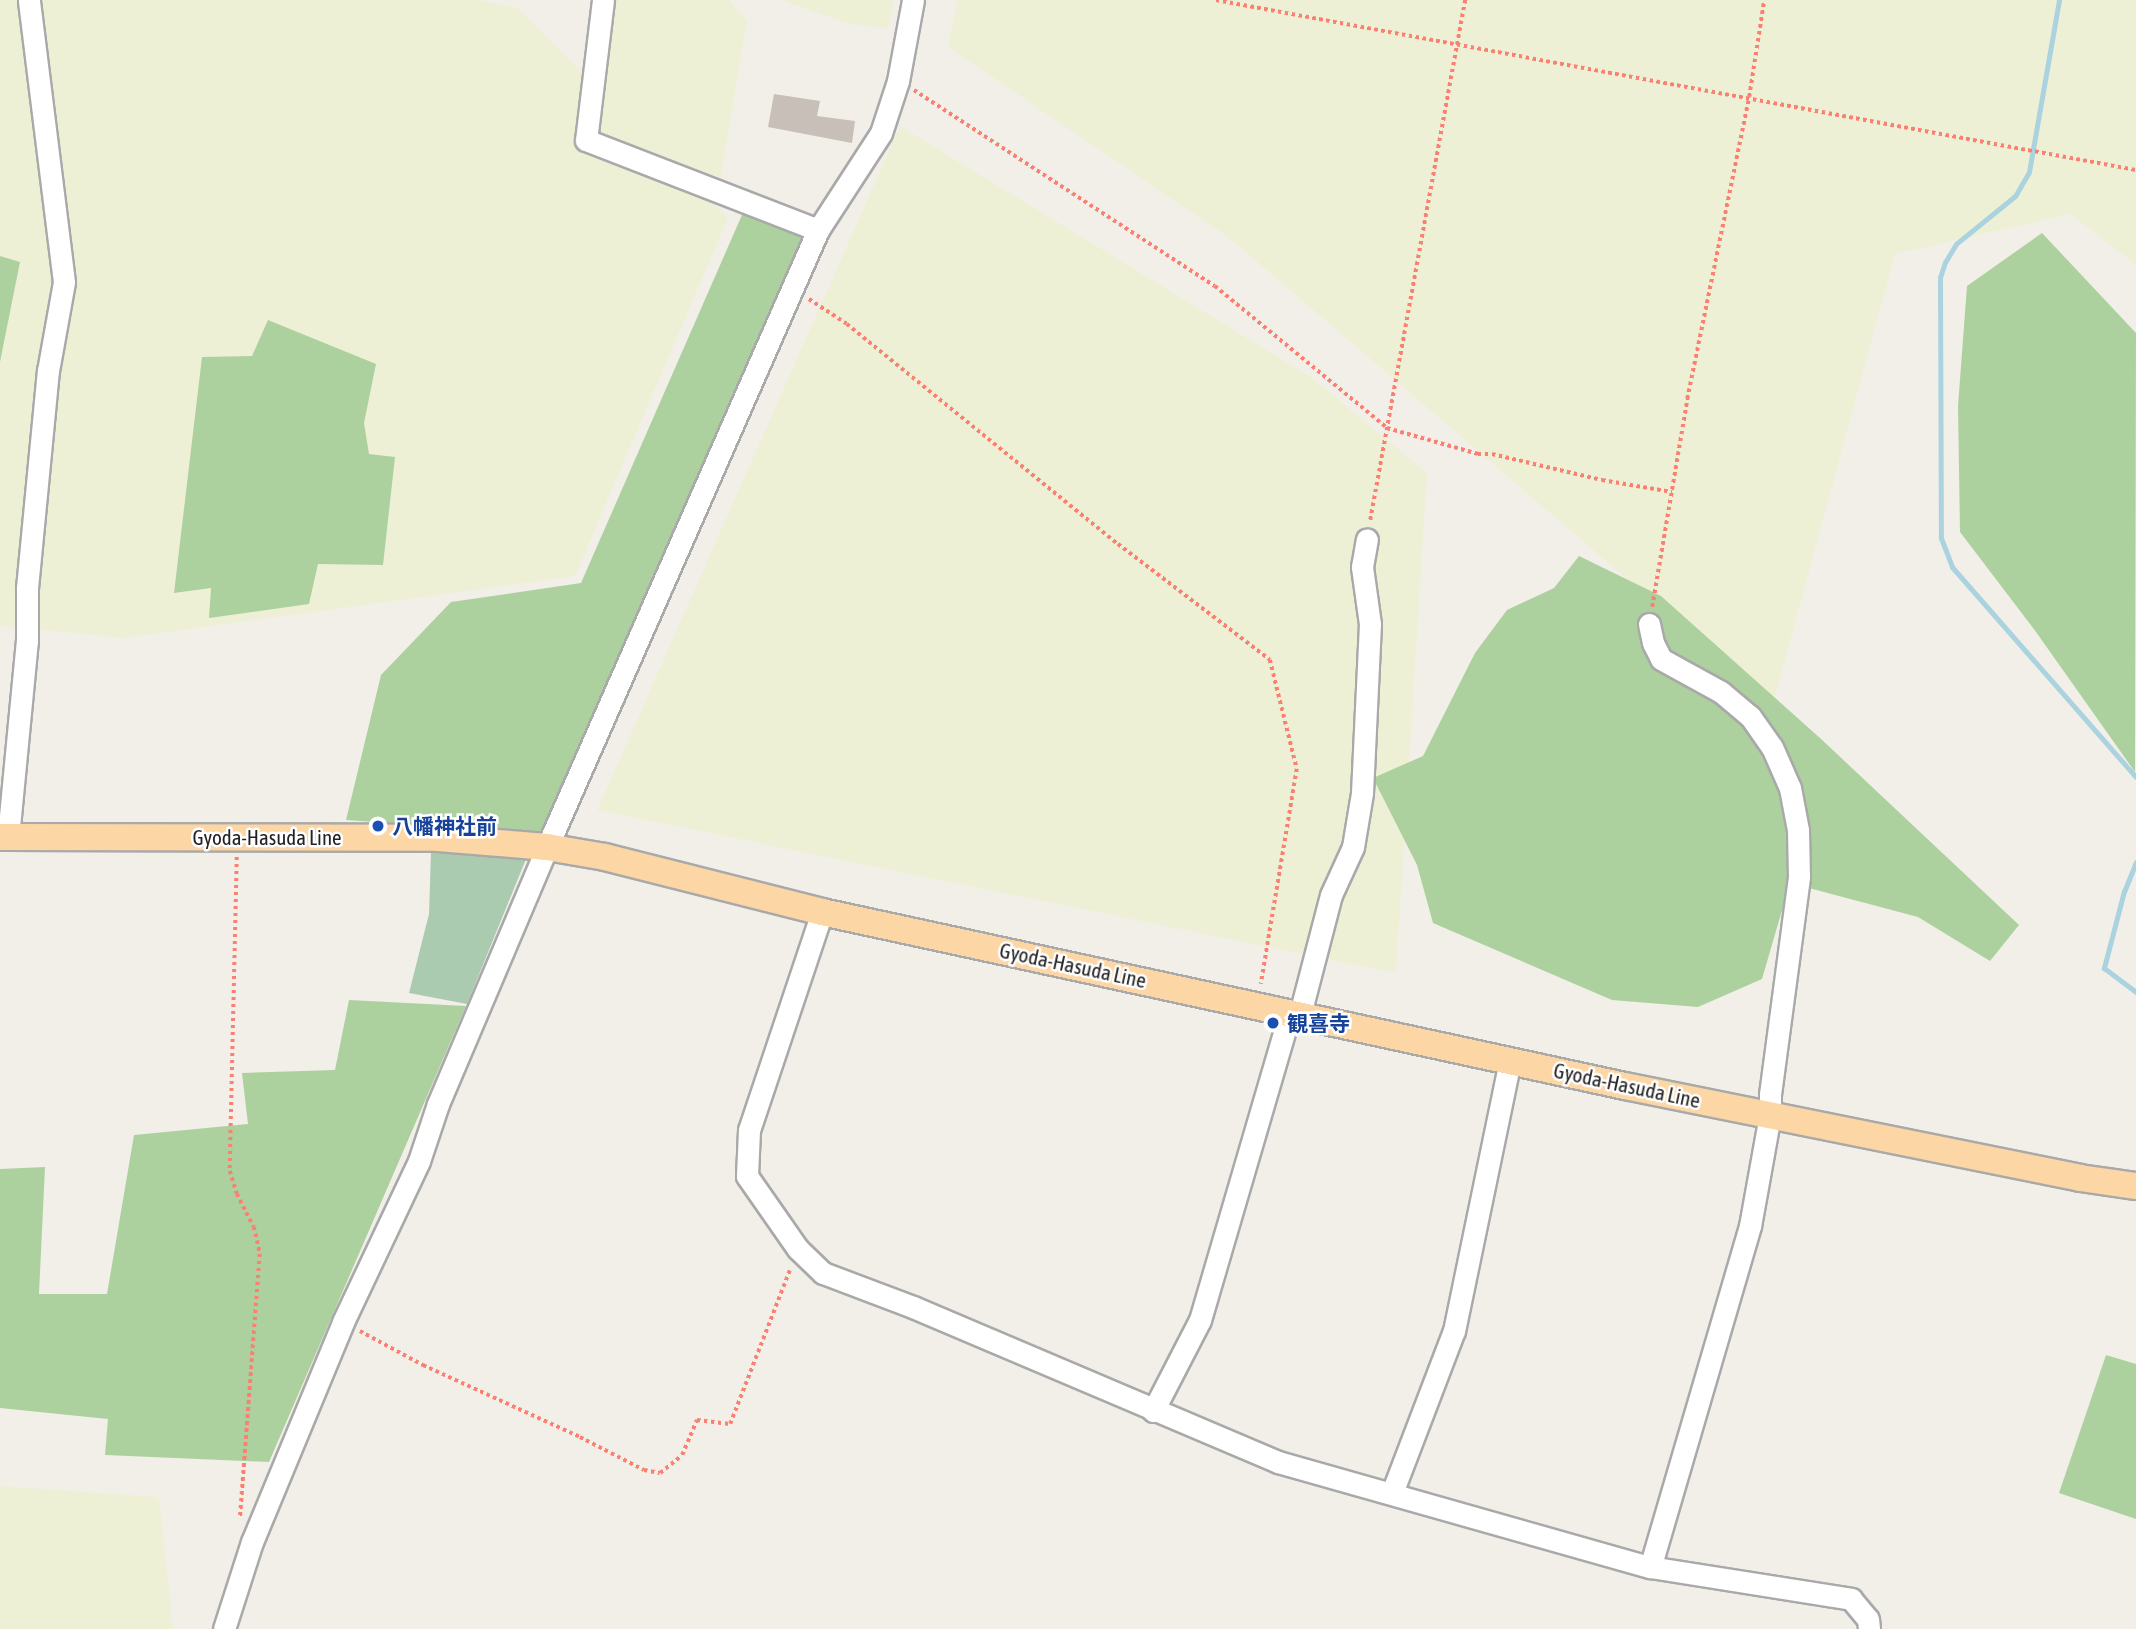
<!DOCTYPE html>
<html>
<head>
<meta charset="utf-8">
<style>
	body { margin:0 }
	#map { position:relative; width:2136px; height:1629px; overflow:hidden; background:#f2efe9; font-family:"Asap Condensed","Noto Sans JP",sans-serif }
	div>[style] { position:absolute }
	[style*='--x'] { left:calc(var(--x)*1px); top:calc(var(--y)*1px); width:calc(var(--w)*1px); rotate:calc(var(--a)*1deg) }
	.farmland>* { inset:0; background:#eef0d5 }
	.forest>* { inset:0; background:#add19e }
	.cemetery>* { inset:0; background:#aacbaf }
	.stream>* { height:5px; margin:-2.5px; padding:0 2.5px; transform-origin:2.5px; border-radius:2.5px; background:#aad3df }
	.building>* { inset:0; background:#c7bfb8 }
	.path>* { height:3.5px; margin-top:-1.75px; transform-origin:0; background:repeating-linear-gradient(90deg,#fa8072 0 3.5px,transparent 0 7px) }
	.roads { filter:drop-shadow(2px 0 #a9a9a9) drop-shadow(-2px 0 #a9a9a9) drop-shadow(0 2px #a9a9a9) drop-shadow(0 -2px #a9a9a9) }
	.minor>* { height:21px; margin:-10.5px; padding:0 10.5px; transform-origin:10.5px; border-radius:10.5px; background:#fff }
	.major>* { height:26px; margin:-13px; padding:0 13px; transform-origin:13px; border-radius:13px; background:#fcd6a4 }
	.dots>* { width:19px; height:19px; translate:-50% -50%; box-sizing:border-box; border:4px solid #fff; border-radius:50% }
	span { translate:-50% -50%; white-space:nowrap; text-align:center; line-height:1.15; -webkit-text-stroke:5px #fff; paint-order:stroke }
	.transit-label { font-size:21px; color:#164399; font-weight:700 }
	.left { translate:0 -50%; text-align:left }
	.street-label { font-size:21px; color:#222 }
</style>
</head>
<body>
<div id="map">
	<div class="farmland">
		<i style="clip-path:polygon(0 0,479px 0,517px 8px,602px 93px,615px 0,729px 0,747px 21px,721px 178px,670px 160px,728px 218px,575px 576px,124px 638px,0 626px)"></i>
		<i style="clip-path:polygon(781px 0,894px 0,888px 29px,846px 23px)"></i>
		<i style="clip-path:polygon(957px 0,2136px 0,2136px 265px,2070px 214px,1895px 254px,1773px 704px,1229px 238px,948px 47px)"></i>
		<i style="clip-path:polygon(900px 126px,1311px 377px,1427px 473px,1396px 973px,597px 810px)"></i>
		<i style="clip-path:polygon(0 1486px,159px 1497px,173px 1629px,0 1629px)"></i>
	</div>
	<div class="forest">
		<i style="clip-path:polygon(745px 208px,807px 236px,542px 833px,346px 820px,381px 675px,451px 602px,581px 583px)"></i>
		<i style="clip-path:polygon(2042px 233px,2136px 333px,2135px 772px,2036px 632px,1960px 532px,1958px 406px,1967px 286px)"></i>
		<i style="clip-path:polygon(0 256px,20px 262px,0 362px)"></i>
		<i style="clip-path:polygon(268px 320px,376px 364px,364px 423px,369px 454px,395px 457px,383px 565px,318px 564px,309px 604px,209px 618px,211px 588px,174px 593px,202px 357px,252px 356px)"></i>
		<i style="clip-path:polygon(1579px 556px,1661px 596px,1820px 738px,2019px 925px,1990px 961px,1918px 917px,1790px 883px,1762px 979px,1698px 1007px,1612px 1000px,1433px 923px,1417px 865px,1373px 778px,1423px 756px,1475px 653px,1507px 610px,1554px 588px)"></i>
		<i style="clip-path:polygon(349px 1000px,466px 1006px,269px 1462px,105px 1455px,108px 1419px,0 1408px,0 1169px,45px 1167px,39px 1294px,107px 1294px,134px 1135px,248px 1124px,242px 1073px,335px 1070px)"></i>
		<i style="clip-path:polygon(2106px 1355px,2136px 1364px,2136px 1519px,2059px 1493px)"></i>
	</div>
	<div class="cemetery">
		<i style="clip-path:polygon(431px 851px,526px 859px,467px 1004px,409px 993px,429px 914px)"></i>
	</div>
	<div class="stream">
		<i style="--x:2059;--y:0;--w:175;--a:99.9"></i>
		<i style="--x:2029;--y:172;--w:28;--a:120"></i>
		<i style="--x:2015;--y:196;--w:76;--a:140.9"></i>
		<i style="--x:1956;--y:244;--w:21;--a:121"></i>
		<i style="--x:1945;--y:262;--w:16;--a:108"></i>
		<i style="--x:1940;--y:277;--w:261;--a:89.8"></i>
		<i style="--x:1941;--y:538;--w:31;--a:69"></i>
		<i style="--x:1952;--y:567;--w:279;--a:48.8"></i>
		<i style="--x:2136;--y:862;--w:31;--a:112"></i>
		<i style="--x:2124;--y:891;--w:80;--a:104.6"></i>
		<i style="--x:2104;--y:968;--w:40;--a:37"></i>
	</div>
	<div class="building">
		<i style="clip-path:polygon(774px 94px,820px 101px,817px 116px,855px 121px,852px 143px,768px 127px)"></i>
	</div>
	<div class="path">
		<i style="--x:1216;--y:0;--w:936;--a:10.47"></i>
		<i style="--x:914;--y:90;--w:359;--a:33.1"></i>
		<i style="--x:1215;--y:286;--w:223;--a:39.5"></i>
		<i style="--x:1387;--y:428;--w:95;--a:15.9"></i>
		<i style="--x:1478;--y:454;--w:14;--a:0"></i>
		<i style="--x:1492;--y:454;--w:113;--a:13.3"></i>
		<i style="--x:1602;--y:480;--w:71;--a:9.7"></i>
		<i style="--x:809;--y:299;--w:45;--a:33.3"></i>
		<i style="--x:847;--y:324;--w:349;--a:39.1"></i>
		<i style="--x:1118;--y:544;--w:191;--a:37.3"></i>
		<i style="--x:1270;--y:660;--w:112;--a:76.1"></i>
		<i style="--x:1297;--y:769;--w:218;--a:99.5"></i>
		<i style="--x:1370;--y:520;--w:529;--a:-79.65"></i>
		<i style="--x:1652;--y:607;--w:211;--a:-80.4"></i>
		<i style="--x:1687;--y:399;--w:308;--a:-78.4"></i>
		<i style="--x:1749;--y:97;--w:98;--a:-81.2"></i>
		<i style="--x:237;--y:857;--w:314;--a:91.3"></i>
		<i style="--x:230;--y:1171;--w:24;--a:73"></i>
		<i style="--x:237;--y:1194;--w:37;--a:63"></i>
		<i style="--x:254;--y:1227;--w:28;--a:77"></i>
		<i style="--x:260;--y:1254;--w:265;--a:94.3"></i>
		<i style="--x:360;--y:1331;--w:72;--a:28.4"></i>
		<i style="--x:423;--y:1365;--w:173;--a:24.6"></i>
		<i style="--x:580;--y:1437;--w:72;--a:27.3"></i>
		<i style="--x:644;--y:1470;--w:16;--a:11"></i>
		<i style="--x:660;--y:1473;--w:28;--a:-39"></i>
		<i style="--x:682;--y:1455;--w:38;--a:-67"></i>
		<i style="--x:697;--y:1420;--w:33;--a:7"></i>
		<i style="--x:730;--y:1424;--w:166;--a:-68.8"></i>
	</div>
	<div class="roads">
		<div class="minor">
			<i style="--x:603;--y:0;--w:141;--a:96.9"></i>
			<i style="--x:586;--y:140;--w:249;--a:21.2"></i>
			<i style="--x:1649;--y:624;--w:19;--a:78"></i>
			<i style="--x:1653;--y:643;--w:18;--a:63"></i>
			<i style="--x:1661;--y:659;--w:68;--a:28.8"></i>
			<i style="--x:1721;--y:692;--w:38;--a:40"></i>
			<i style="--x:1750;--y:716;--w:38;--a:55"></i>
			<i style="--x:1772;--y:747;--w:45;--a:66.3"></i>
			<i style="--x:1790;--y:788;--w:43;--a:79.2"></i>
			<i style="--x:1798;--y:830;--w:47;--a:88.8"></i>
			<i style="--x:1799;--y:877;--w:219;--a:97.6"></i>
			<i style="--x:1770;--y:1094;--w:21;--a:90"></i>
			<i style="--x:1770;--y:1115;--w:113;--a:100.2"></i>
			<i style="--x:1750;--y:1226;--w:355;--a:106.3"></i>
			<i style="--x:8;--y:837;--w:197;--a:-84.5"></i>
			<i style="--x:27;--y:641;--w:53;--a:-90"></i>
			<i style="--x:27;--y:588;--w:218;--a:-84.5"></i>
			<i style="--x:48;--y:371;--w:90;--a:-79.8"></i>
			<i style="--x:64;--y:282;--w:284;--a:-97.1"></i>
			<i style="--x:822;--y:912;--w:230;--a:108.5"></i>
			<i style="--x:749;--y:1130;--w:46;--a:92.5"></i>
			<i style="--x:747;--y:1176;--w:89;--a:55.1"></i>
			<i style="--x:798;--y:1249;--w:35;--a:44"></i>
			<i style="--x:823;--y:1273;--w:96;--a:20.7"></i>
			<i style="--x:913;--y:1307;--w:397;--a:23"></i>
			<i style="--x:1278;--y:1462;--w:387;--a:15.8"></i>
			<i style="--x:1650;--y:1567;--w:204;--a:9"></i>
			<i style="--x:1851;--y:1599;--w:26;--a:50"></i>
			<i style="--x:1868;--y:1619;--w:10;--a:84"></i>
			<i style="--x:1300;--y:1014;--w:123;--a:-75.4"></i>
			<i style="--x:1331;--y:895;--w:53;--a:-65.4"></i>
			<i style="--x:1353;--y:847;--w:55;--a:-80.5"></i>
			<i style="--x:1362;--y:793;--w:169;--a:-87.3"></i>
			<i style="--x:1370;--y:624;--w:58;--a:-98"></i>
			<i style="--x:1362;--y:567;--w:28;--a:-80"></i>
			<i style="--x:1153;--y:1411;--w:102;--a:-62.7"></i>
			<i style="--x:1200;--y:1320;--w:321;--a:-73.7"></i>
			<i style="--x:1392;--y:1493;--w:173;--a:-69.1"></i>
			<i style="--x:1454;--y:1331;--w:276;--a:-78.3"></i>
			<i style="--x:224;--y:1629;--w:91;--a:-72.2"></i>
			<i style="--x:252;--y:1542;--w:238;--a:-67.5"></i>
			<i style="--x:343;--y:1322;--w:178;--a:-64.7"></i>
			<i style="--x:419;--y:1161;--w:60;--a:-71.6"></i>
			<i style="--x:438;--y:1104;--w:279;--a:-67"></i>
			<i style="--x:547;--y:847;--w:674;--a:-66.29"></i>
			<i style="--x:818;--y:230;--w:116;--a:-57"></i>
			<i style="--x:881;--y:133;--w:55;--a:-71.9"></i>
			<i style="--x:898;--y:81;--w:82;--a:-79.5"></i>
		</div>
		<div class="major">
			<i style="--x:0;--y:837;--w:438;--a:0.1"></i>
			<i style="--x:438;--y:838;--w:109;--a:4.7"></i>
			<i style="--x:547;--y:847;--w:59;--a:9.8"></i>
			<i style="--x:605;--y:857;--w:224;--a:14.2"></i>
			<i style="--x:822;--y:912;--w:822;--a:12.23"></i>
			<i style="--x:1625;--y:1086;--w:464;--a:11.4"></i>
			<i style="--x:2080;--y:1178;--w:57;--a:8.1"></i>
		</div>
	</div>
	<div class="dots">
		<i style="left:378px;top:826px;background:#1a4fb4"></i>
		<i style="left:1273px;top:1023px;background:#1a4fb4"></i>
	</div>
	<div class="transit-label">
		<span class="left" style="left:392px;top:826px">八幡神社前</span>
		<span class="left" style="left:1287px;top:1023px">観喜寺</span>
	</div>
	<div class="street-label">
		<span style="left:267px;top:837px">Gyoda-Hasuda Line</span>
		<span style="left:1073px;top:965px;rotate:12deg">Gyoda-Hasuda Line</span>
		<span style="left:1627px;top:1085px;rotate:12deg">Gyoda-Hasuda Line</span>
	</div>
</div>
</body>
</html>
